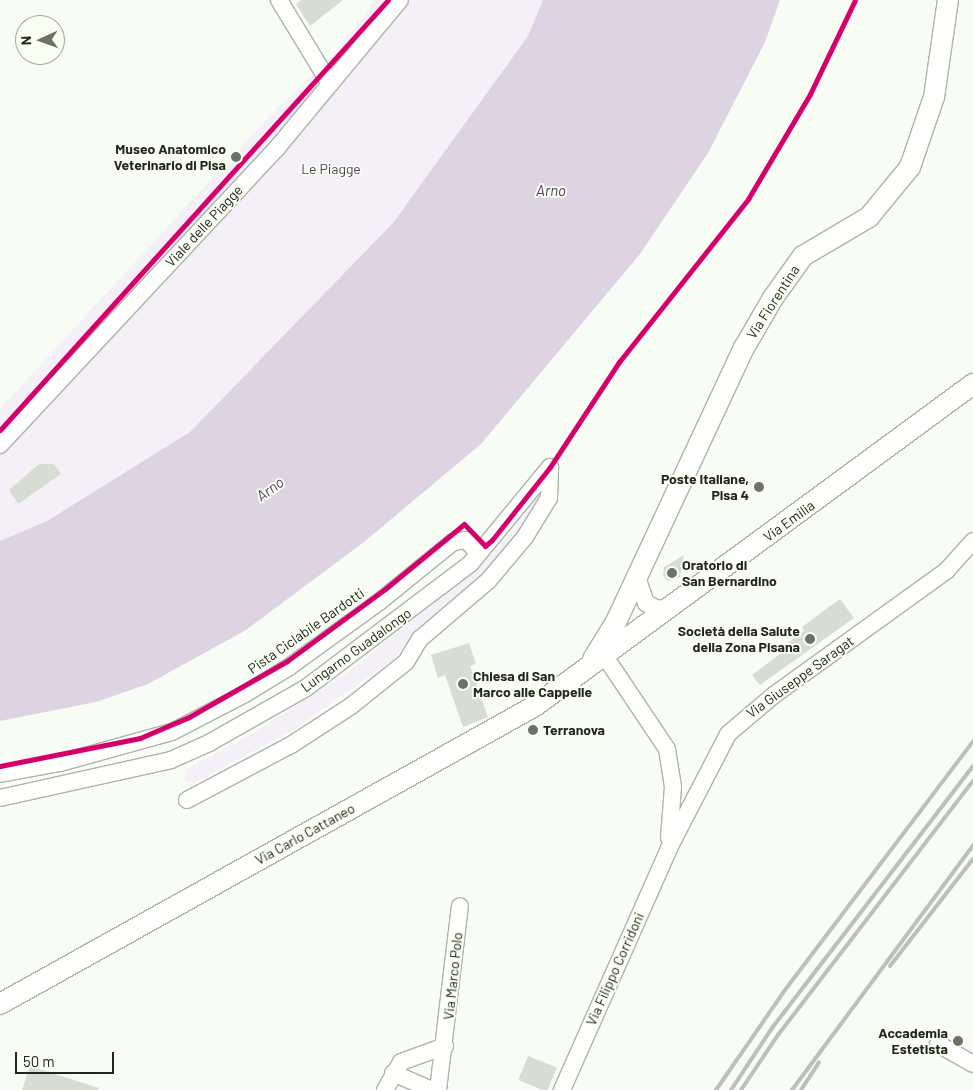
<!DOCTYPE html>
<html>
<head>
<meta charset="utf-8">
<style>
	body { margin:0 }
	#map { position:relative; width:973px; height:1090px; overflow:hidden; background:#f7fcf4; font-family:Barlow,sans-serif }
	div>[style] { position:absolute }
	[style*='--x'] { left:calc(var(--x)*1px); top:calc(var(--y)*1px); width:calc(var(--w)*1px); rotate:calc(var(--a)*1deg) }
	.green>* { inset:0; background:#f5eff8 }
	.water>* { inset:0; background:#ddd3e3 }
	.building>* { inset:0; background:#d7ddd3; transform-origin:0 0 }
	.roads { filter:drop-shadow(1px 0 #aeb3ab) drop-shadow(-1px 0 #aeb3ab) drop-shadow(0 1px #aeb3ab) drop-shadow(0 -1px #aeb3ab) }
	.minor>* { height:16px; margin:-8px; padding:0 8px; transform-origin:8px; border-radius:8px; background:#fefffd }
	.major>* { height:20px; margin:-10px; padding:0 10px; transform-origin:10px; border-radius:10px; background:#fefffd }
	.rail>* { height:4px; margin:-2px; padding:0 2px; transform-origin:2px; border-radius:2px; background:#bdbfbc }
	.cycleway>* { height:5px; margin:-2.5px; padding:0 2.5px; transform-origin:2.5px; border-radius:2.5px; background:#d6006c }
	.dots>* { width:14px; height:14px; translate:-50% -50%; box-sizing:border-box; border:2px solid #f7fff0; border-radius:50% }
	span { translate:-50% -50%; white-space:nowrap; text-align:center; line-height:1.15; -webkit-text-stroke:4px #f7fff0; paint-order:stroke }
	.poi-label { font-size:14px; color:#22261d; font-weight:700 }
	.right { translate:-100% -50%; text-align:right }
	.left { translate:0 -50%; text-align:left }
	.park-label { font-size:14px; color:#563c64 }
	.street-label { font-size:14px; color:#22261d }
	.water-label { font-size:15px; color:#553c63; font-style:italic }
	.north { position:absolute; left:15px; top:15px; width:50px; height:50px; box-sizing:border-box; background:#f7fff0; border:1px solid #a2a89c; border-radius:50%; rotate:268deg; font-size:14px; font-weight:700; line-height:20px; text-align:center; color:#22261d }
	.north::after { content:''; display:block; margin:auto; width:18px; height:22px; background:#6d7168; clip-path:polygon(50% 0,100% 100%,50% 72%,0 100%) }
	.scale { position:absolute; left:15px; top:1052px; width:99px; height:22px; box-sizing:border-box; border:2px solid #22261d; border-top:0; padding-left:6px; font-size:15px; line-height:18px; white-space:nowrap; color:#22261d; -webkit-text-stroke:4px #f7fff0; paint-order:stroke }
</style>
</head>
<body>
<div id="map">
	<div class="green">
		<i style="clip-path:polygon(376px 0,543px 0,528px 36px,393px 223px,190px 432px,47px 521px,0 541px,0 409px,273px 112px,334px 54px)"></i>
		<i style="clip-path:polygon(542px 487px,535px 509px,498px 566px,409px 639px,395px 658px,295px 729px,194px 783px,185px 780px,187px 769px,247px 737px,348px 672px,474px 572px,517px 528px)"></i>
	</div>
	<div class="water">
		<i style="clip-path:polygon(543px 0,780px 0,765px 42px,708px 153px,640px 254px,481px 444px,364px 542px,246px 630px,148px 684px,96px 702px,0 721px,0 541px,47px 521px,190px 432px,393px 223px,528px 36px)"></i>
	</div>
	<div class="building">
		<i style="clip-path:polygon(301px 0,343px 0,310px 26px,296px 4px)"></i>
		<i style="clip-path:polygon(39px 464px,54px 464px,61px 474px,18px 504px,9px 490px)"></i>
		<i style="clip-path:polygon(684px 555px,680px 577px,668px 581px,663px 576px,664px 567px)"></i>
		<i style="clip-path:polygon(840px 599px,854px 618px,760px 685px,752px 675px,784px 651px,781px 648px,804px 631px,802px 627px)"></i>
		<i style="clip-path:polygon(469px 643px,476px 664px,470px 666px,488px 717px,463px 727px,445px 675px,438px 678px,431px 655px)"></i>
		<i style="left:528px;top:1056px;width:31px;height:26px;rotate:22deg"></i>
		<i style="clip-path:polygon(30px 1066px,99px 1088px,98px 1090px,22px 1090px)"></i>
	</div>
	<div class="roads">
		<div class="minor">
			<i style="--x:279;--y:0;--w:98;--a:58.7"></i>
			<i style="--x:0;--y:445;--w:406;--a:-47"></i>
			<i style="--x:277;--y:148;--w:192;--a:-50.3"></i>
			<i style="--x:637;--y:577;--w:28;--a:71"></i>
			<i style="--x:646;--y:603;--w:13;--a:27"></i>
			<i style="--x:658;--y:609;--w:12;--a:-9"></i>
			<i style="--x:604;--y:655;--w:113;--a:56.2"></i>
			<i style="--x:667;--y:749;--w:38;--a:81"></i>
			<i style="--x:673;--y:787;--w:51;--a:94.5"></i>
			<i style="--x:0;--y:774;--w:61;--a:-10.4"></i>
			<i style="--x:60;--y:763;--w:116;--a:-15.5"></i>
			<i style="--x:172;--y:732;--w:82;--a:-27.5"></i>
			<i style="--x:245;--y:694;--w:52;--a:-31.5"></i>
			<i style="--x:289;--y:667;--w:111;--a:-35.8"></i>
			<i style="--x:379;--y:602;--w:95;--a:-39"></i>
			<i style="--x:453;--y:542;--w:13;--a:-9"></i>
			<i style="--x:466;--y:540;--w:16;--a:47"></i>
			<i style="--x:0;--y:798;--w:175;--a:-12.5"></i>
			<i style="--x:171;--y:760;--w:42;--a:-24.1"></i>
			<i style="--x:209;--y:743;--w:112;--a:-29.6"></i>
			<i style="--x:306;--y:688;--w:207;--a:-37.1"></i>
			<i style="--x:471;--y:563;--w:124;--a:-50.5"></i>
			<i style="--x:187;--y:800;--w:118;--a:-27.9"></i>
			<i style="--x:291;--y:745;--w:72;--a:-33"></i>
			<i style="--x:351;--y:706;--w:70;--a:-38.7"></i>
			<i style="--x:406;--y:662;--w:27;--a:-59"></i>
			<i style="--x:420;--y:639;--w:89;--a:-40.5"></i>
			<i style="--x:488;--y:581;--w:57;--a:-49.9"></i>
			<i style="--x:525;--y:537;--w:46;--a:-58.4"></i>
			<i style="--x:549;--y:498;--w:31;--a:-88"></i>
			<i style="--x:938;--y:1044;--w:40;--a:29.7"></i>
			<i style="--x:393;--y:1073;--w:43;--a:23.6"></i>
			<i style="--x:385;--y:1090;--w:32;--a:-60"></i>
			<i style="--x:401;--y:1062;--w:47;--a:-20"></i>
			<i style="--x:438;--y:1090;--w:185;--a:-83.2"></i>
			<i style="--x:562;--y:1090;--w:265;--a:-66.1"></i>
			<i style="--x:669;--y:848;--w:128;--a:-62.6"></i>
			<i style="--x:728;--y:734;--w:60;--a:-40.3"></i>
			<i style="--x:774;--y:695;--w:213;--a:-35.8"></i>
			<i style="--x:947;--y:570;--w:39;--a:-48"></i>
		</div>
		<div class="major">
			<i style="--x:593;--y:659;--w:44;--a:-58.1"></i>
			<i style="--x:616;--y:622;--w:302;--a:-65"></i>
			<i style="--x:744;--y:348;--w:58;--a:-59.9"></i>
			<i style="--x:773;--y:298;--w:52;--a:-54.5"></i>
			<i style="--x:803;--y:256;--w:77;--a:-30.6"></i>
			<i style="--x:869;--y:217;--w:65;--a:-50.6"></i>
			<i style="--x:910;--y:167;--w:74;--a:-71.1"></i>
			<i style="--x:934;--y:97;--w:98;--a:-81.8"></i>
			<i style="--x:0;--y:1004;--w:612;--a:-29.12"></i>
			<i style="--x:535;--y:706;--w:544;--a:-36.32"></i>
		</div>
	</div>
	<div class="rail">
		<i style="--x:890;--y:966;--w:135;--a:-52.2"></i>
		<i style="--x:716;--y:1090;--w:121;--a:-55.4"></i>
		<i style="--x:785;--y:990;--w:312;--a:-52.9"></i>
		<i style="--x:731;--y:1090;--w:74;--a:-56.5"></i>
		<i style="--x:772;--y:1028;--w:330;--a:-52.5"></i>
		<i style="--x:741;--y:1090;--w:66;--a:-56.1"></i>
		<i style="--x:778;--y:1035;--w:320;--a:-52.5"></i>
		<i style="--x:792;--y:1090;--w:305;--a:-53.5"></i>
		<i style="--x:801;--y:1090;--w:33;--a:-57"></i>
	</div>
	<div class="cycleway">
		<i style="--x:0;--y:430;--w:579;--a:-47.94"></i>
		<i style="--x:0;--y:766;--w:143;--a:-11.3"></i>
		<i style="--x:140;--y:738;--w:53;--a:-23.2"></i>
		<i style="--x:189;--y:717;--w:113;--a:-29.7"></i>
		<i style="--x:287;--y:661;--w:122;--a:-36.3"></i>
		<i style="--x:385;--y:589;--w:102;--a:-39.4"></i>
		<i style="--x:464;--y:524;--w:30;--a:46"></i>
		<i style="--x:485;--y:546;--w:9;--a:-41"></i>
		<i style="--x:492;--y:540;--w:93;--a:-51.5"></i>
		<i style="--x:550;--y:467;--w:126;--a:-56.7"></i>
		<i style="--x:619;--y:362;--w:208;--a:-51.6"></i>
		<i style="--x:748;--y:199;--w:122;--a:-59.4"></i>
		<i style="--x:810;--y:94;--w:104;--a:-64.4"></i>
	</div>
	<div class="dots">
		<i style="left:236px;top:157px;background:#6d7168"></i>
		<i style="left:759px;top:487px;background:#6d7168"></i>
		<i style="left:672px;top:573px;background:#6d7168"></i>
		<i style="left:810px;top:639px;background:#6d7168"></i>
		<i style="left:463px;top:684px;background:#6d7168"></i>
		<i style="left:533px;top:730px;background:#6d7168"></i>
		<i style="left:958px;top:1041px;background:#6d7168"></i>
	</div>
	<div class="poi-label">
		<span class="right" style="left:226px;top:157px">Museo Anatomico<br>Veterinario di Pisa</span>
		<span class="right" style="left:749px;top:487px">Poste Italiane,<br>Pisa 4</span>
		<span class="left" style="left:682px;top:573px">Oratorio di<br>San Bernardino</span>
		<span class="right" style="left:800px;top:639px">Società della Salute<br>della Zona Pisana</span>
		<span class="left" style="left:473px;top:684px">Chiesa di San<br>Marco alle Cappelle</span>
		<span class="left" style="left:543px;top:730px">Terranova</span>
		<span class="right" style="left:948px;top:1041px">Accademia<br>Estetista</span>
	</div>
	<div class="park-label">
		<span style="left:331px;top:169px">Le Piagge</span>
	</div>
	<div class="street-label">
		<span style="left:204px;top:226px;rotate:-47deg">Viale delle Piagge</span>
		<span style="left:773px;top:302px;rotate:-57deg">Via Fiorentina</span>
		<span style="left:789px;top:521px;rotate:-36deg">Via Emilia</span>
		<span style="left:306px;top:631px;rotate:-35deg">Pista Ciclabile Bardotti</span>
		<span style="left:356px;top:650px;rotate:-36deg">Lungarno Guadalongo</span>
		<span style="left:800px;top:677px;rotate:-36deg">Via Giuseppe Saragat</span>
		<span style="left:305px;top:834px;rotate:-29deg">Via Carlo Cattaneo</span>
		<span style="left:615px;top:969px;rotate:-66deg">Via Filippo Corridoni</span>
		<span style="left:453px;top:976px;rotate:-84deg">Via Marco Polo</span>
	</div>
	<div class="water-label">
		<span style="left:551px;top:191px">Arno</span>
		<span style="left:270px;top:489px;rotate:-36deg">Arno</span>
	</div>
	<div class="north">N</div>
	<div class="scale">50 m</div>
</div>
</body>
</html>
